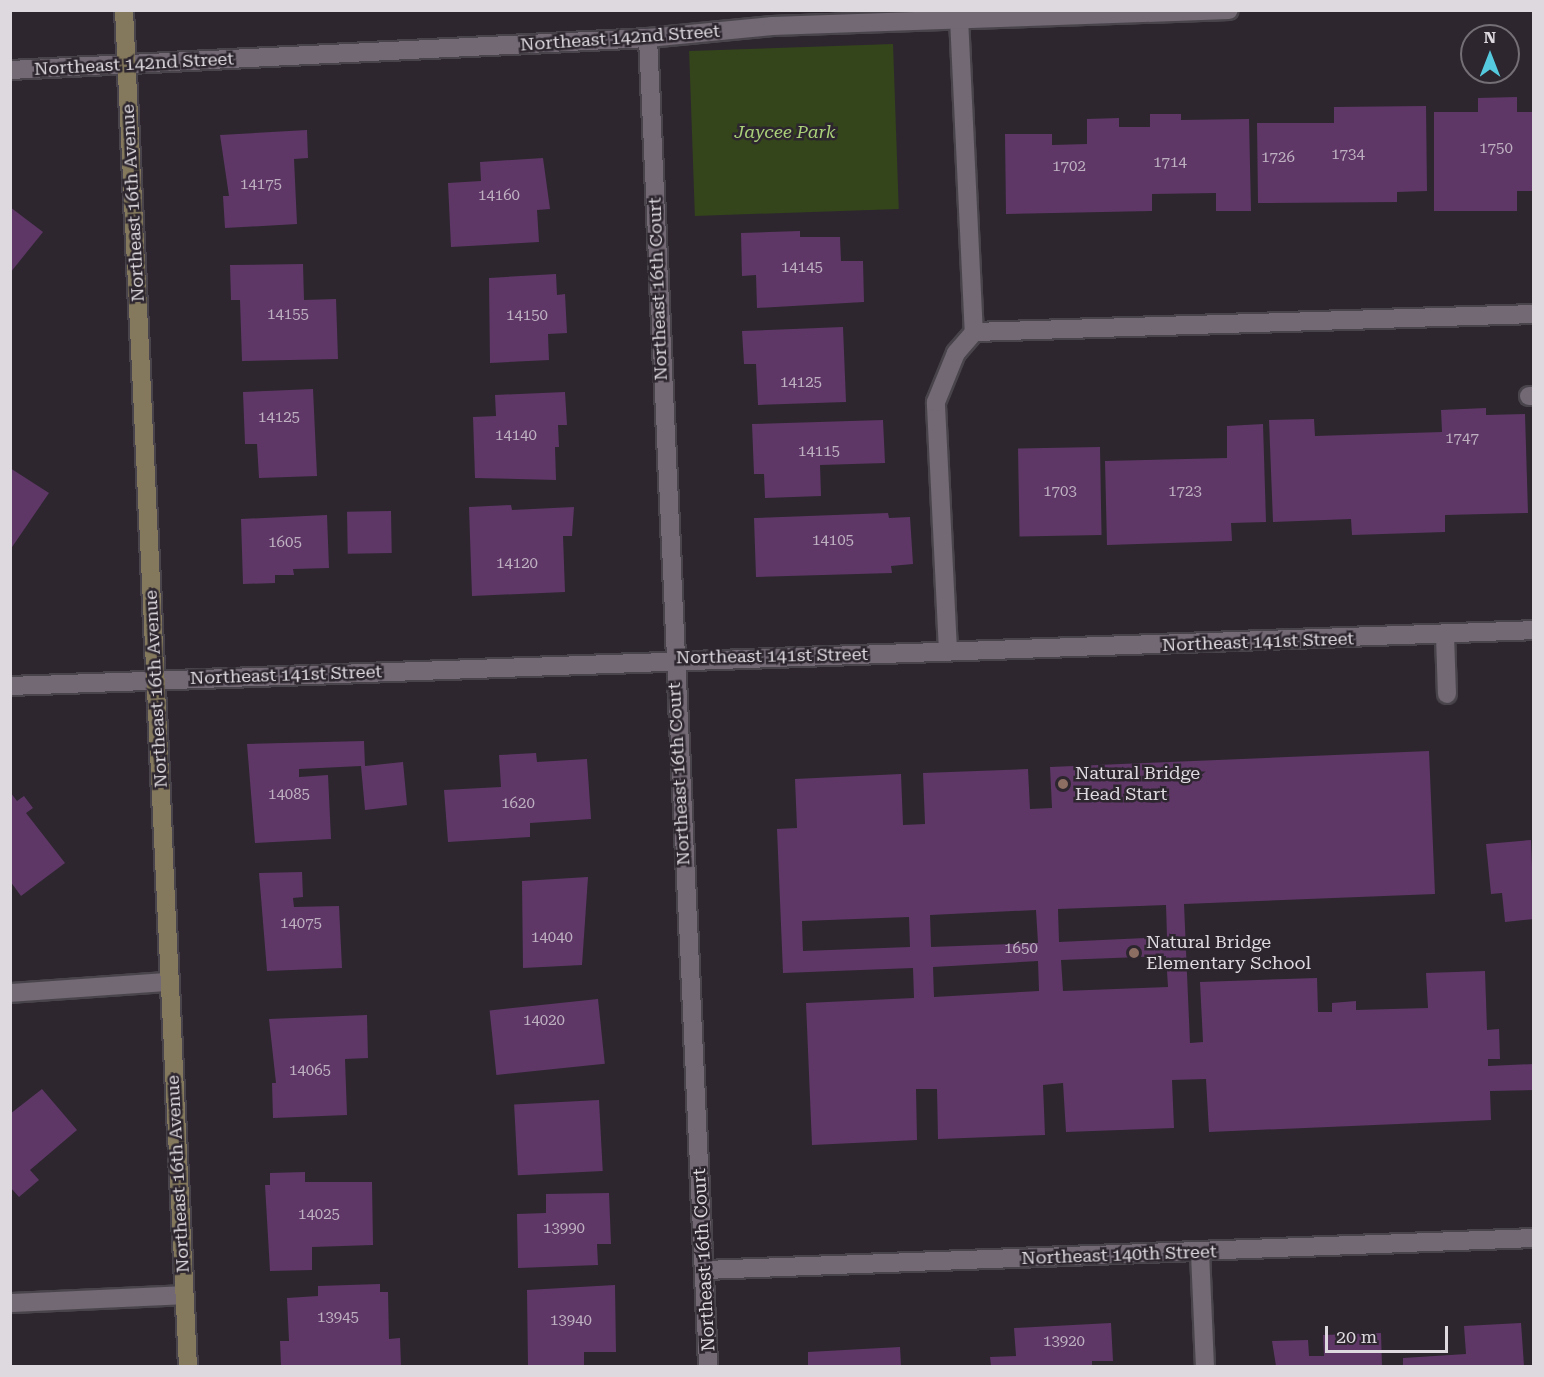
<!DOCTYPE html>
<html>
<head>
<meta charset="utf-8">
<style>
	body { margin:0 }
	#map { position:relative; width:1544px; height:1377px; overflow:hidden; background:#2d262f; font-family:"Roboto Serif",serif }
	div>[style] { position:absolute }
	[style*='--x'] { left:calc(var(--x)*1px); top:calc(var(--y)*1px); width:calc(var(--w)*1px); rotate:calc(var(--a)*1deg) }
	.green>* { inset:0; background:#34451b; transform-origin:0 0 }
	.building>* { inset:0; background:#5e3766; transform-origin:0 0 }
	.roads { filter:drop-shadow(2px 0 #49444b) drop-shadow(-2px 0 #49444b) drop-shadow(0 2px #49444b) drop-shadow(0 -2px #49444b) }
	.lane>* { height:18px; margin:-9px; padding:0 9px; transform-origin:9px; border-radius:9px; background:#726974 }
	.street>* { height:18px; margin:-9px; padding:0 9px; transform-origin:9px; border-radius:9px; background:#726974 }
	.secondary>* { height:18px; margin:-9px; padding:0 9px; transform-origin:9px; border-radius:9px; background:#84795c }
	.dots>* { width:16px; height:16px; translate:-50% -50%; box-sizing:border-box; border:3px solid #2d262f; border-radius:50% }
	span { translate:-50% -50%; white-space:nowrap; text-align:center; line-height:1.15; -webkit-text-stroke:5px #2d262f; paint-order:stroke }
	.number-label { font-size:15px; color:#beb0c1 }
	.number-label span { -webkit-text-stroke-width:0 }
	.street-label { font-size:18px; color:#ded9df }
	.park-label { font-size:18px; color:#aad079; font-style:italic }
	.poi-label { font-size:18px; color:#ded9df }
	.left { translate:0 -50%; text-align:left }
	.frame { position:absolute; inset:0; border:12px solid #ded9df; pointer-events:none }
	.north { position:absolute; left:1460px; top:24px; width:60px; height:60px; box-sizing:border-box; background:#2d262f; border:2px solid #746e75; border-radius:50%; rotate:0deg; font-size:16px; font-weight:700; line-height:24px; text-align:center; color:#ded9df }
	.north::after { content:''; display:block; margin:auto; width:21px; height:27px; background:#55cade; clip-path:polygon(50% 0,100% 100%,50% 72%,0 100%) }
	.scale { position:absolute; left:1325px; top:1326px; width:123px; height:27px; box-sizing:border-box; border:3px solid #ded9df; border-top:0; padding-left:8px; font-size:18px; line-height:21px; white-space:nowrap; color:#ded9df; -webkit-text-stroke:4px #2d262f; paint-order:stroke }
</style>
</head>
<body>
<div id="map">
	<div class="green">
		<i style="left:893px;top:44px;width:165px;height:204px;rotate:88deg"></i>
	</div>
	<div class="building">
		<i style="clip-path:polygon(1517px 97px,1517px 112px,1534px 112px,1534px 191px,1517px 191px,1517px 211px,1434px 211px,1434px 112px,1478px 112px,1478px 98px)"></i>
		<i style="clip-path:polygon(1426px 106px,1427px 191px,1397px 192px,1397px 202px,1258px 203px,1257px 123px,1334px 123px,1334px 107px)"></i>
		<i style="clip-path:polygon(1150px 114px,1181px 114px,1181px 120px,1249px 119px,1251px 211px,1216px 211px,1216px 193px,1152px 194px,1152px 211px,1006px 214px,1005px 134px,1052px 134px,1052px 145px,1087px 144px,1087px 119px,1119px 118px,1119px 127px,1150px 127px)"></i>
		<i style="clip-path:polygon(307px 130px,308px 158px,294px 159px,297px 224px,225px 228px,223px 196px,229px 196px,220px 135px)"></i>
		<i style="clip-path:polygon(543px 158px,550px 209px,537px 210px,539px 242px,451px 247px,448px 183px,481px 181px,480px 162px)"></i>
		<i style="clip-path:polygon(10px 207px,43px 232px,10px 273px)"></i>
		<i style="clip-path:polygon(800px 231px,800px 237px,840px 237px,841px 261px,863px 261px,864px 302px,757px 308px,756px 275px,742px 276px,741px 233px)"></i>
		<i style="clip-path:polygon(303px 264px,304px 300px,336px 299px,338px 359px,242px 361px,240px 300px,231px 300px,230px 265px)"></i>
		<i style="clip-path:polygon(556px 274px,557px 295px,565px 294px,567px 333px,548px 334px,549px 360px,490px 363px,489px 278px)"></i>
		<i style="clip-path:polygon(843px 327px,846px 402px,758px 405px,756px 364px,744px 364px,742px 331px)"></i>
		<i style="clip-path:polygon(313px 389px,317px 476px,259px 478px,257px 444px,245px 444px,243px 392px)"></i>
		<i style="clip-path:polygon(565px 392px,567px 425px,558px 425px,559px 447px,555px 447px,556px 480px,475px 478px,473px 417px,496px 416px,495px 395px)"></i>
		<i style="clip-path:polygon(1486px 408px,1486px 415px,1525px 414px,1528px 513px,1445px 515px,1445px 532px,1352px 535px,1351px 519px,1273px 522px,1269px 420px,1314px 419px,1315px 436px,1442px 432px,1441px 410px)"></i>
		<i style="clip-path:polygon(883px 420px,885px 463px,820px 465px,821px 496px,765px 498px,764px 474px,754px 474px,752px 424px)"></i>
		<i style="clip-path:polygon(1263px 424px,1266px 522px,1231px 523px,1232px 541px,1107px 545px,1105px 461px,1227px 458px,1227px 426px)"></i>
		<i style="left:1100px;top:447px;width:88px;height:82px;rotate:89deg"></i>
		<i style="clip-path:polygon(10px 468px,49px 493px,10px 550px)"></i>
		<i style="clip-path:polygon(511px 505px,512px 510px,574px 507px,572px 536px,563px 536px,565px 592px,472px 596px,469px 507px)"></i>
		<i style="left:391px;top:511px;width:42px;height:44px;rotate:89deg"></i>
		<i style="clip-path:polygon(888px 513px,889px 518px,910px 517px,913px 564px,891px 566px,892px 573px,756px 577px,754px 518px)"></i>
		<i style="clip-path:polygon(327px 515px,329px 568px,293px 569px,294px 575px,275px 575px,275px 583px,243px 584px,241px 519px)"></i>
		<i style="clip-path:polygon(364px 741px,365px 766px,403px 762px,407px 805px,365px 810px,361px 766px,299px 769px,299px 777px,328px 775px,331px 839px,255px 843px,247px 744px)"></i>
		<i style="clip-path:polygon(evenodd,1429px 751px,1435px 894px,1184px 904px,1190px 1043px,1203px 1042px,1200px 982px,1317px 978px,1318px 1012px,1332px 1012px,1332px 1003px,1356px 1001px,1356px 1010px,1428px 1008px,1426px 973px,1485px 971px,1487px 1030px,1499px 1029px,1500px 1059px,1488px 1059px,1488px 1066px,1534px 1064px,1534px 1090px,1490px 1091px,1491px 1120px,1209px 1132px,1206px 1079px,1172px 1080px,1174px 1128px,1066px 1132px,1063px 1083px,1043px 1085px,1045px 1135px,938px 1139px,937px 1089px,916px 1089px,917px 1140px,812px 1145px,806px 1003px,914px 998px,913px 968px,783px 973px,777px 829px,797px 828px,795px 779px,901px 774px,903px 825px,925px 824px,923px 773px,1028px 769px,1030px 809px,1052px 808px,1050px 767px,1429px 751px,1166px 905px,1167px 937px,1059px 942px,1058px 909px,1166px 905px,1429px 751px,1036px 910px,1038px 943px,931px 947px,930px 915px,1036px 910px,1429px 751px,909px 917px,910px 947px,803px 951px,802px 921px,909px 917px,1429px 751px,1166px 956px,1168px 987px,1063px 991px,1061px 960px,1166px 956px,1429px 751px,1038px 961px,1039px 991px,934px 997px,933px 967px,1038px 961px)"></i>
		<i style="clip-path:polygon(536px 753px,537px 762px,587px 759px,591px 819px,530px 823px,530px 837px,448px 842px,444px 790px,501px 787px,499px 755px)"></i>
		<i style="clip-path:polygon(10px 792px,17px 801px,24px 796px,33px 808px,26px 813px,65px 863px,21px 896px,10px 881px)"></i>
		<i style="clip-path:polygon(1531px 840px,1534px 919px,1505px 922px,1502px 893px,1491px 894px,1486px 844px)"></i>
		<i style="clip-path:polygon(302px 872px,303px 897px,293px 898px,294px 907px,339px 906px,342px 968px,267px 971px,259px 873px)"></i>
		<i style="clip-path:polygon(588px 877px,582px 965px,523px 968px,522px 881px)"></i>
		<i style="left:598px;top:999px;width:65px;height:109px;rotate:84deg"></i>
		<i style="clip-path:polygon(367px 1015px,368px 1058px,345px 1059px,347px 1115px,273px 1118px,272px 1083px,276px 1083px,269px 1019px)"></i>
		<i style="clip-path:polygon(42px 1089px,77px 1130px,30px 1170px,39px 1180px,19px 1197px,10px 1187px,10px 1114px)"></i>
		<i style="left:599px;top:1100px;width:71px;height:85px;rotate:87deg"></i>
		<i style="clip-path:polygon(305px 1172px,305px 1182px,372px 1182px,373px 1245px,312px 1247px,312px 1270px,270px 1271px,265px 1185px,270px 1185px,270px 1173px)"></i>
		<i style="clip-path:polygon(609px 1193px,611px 1244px,597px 1244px,598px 1265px,518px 1268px,517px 1214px,546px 1213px,546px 1194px)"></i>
		<i style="clip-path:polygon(380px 1284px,380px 1292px,388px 1292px,389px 1339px,400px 1338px,401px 1366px,281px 1366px,280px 1341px,289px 1341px,287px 1298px,318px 1296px,318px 1286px)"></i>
		<i style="clip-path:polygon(615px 1285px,616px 1352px,584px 1352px,584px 1366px,528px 1366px,527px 1290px)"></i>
		<i style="clip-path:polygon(1111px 1323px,1113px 1361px,1092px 1361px,1092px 1366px,991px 1366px,990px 1357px,1016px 1356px,1014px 1328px)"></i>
		<i style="clip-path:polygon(1521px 1323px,1524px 1366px,1403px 1366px,1403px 1358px,1466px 1354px,1464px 1326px)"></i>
		<i style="clip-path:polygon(1381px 1333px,1382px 1366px,1276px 1366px,1272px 1341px,1308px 1340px,1309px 1356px,1324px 1356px,1323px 1335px)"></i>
		<i style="clip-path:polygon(900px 1347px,901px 1366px,808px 1366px,808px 1352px)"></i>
	</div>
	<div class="roads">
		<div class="lane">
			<i style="--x:959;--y:18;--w:314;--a:87.3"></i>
			<i style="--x:1529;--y:396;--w:5;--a:0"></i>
			<i style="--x:1445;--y:635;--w:59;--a:88.1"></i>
			<i style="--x:948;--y:651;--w:249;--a:-92.8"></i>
			<i style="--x:936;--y:402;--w:53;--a:-67.8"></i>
			<i style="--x:956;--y:353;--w:28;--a:-49"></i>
			<i style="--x:974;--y:332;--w:560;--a:-1.84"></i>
			<i style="--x:10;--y:993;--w:158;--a:-4"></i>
		</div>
		<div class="street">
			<i style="--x:648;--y:38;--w:1329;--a:87.41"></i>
			<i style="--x:10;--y:70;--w:639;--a:-2.87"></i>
			<i style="--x:648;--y:38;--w:125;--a:-5.5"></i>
			<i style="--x:772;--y:26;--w:457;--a:-2"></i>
			<i style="--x:10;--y:686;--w:1525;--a:-2.1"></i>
			<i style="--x:1200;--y:1253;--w:113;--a:87.5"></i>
			<i style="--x:705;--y:1270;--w:830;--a:-2.21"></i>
			<i style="--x:10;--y:1303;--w:174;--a:-2.6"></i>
		</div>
		<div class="secondary">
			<i style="--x:124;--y:10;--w:1358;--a:87.3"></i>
		</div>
	</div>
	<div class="dots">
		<i style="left:1063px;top:784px;background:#8d6e63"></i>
		<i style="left:1134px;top:953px;background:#8d6e63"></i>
	</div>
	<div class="number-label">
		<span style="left:1496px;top:149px">1750</span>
		<span style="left:1348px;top:155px">1734</span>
		<span style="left:1278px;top:158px">1726</span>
		<span style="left:1170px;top:163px">1714</span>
		<span style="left:1069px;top:167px">1702</span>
		<span style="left:261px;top:185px">14175</span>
		<span style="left:499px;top:196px">14160</span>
		<span style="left:802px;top:268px">14145</span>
		<span style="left:288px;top:315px">14155</span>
		<span style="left:527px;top:316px">14150</span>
		<span style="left:801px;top:383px">14125</span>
		<span style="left:279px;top:418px">14125</span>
		<span style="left:516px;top:436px">14140</span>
		<span style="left:1462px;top:439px">1747</span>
		<span style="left:819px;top:452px">14115</span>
		<span style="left:1060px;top:492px">1703</span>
		<span style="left:1185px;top:492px">1723</span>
		<span style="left:833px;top:541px">14105</span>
		<span style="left:285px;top:543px">1605</span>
		<span style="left:517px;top:564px">14120</span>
		<span style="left:289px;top:795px">14085</span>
		<span style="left:518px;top:804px">1620</span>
		<span style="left:301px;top:924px">14075</span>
		<span style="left:552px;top:938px">14040</span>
		<span style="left:1021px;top:949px">1650</span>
		<span style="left:544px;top:1021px">14020</span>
		<span style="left:310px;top:1071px">14065</span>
		<span style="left:319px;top:1215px">14025</span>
		<span style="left:564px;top:1229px">13990</span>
		<span style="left:338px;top:1318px">13945</span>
		<span style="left:571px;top:1321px">13940</span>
		<span style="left:1064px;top:1342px">13920</span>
	</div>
	<div class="street-label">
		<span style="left:620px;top:38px;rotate:-4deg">Northeast 142nd Street</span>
		<span style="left:134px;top:64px;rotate:-3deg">Northeast 142nd Street</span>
		<span style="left:133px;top:203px;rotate:-93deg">Northeast 16th Avenue</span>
		<span style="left:658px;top:289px;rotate:-92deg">Northeast 16th Court</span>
		<span style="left:1258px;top:642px;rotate:-2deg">Northeast 141st Street</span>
		<span style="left:772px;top:656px;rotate:-1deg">Northeast 141st Street</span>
		<span style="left:286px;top:675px;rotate:-2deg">Northeast 141st Street</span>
		<span style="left:156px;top:689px;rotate:-93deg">Northeast 16th Avenue</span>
		<span style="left:679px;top:774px;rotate:-93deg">Northeast 16th Court</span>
		<span style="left:178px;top:1174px;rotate:-93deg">Northeast 16th Avenue</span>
		<span style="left:1119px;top:1255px;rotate:-2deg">Northeast 140th Street</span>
		<span style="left:704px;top:1260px;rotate:-93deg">Northeast 16th Court</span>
	</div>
	<div class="park-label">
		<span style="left:785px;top:132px">Jaycee Park</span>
	</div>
	<div class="poi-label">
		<span class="left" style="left:1075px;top:784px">Natural Bridge<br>Head Start</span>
		<span class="left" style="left:1146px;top:953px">Natural Bridge<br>Elementary School</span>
	</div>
	<div class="frame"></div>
	<div class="north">N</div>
	<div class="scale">20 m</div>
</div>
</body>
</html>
